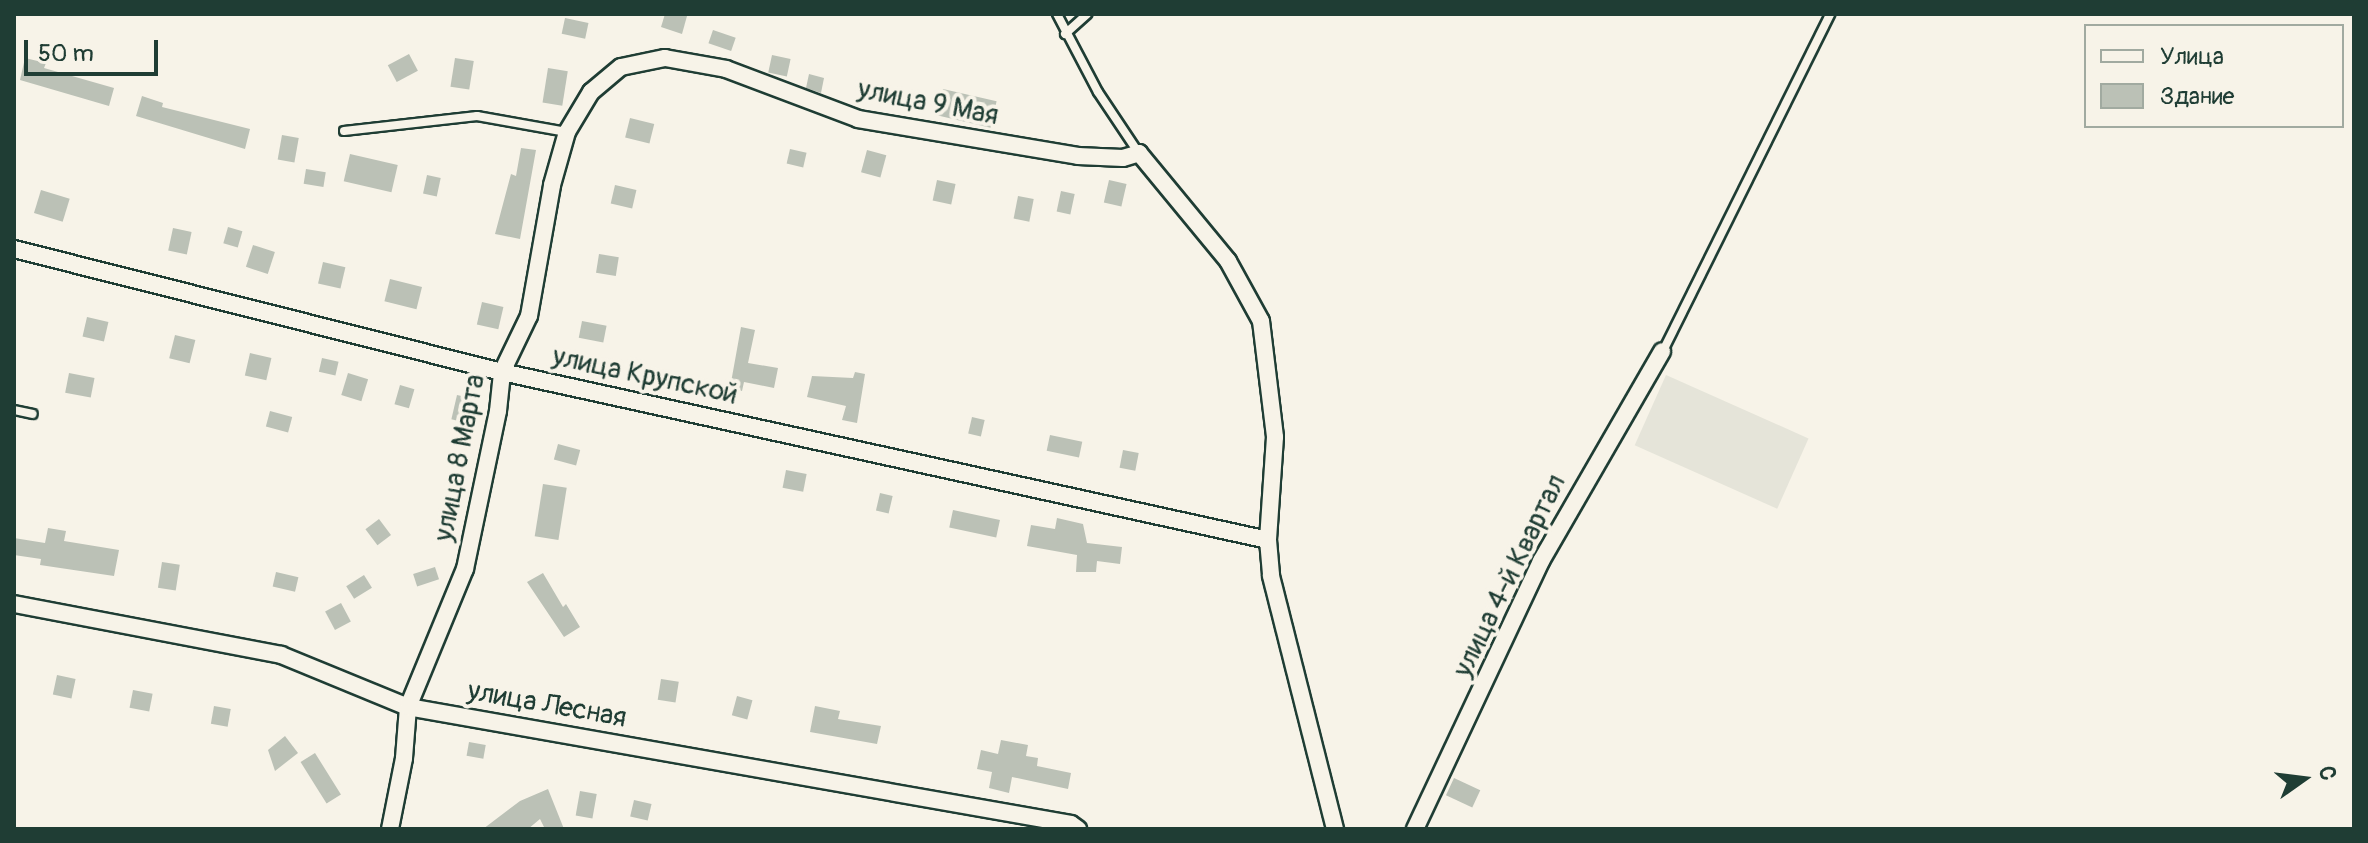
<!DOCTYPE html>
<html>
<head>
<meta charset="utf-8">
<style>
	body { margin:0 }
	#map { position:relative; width:2368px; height:843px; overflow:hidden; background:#f7f3e8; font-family:Pangolin,sans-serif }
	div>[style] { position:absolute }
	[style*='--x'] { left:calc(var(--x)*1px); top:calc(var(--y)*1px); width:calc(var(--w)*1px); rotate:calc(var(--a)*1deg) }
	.built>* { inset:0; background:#e5e4d9; transform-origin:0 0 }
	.building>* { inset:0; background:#bbc1b6; transform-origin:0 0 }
	.roads { filter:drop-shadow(2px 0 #1f3d34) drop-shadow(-2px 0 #1f3d34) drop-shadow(0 2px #1f3d34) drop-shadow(0 -2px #1f3d34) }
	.service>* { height:8px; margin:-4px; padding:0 4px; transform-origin:4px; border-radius:4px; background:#f7f3e8 }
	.minor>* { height:16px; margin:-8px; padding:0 8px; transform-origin:8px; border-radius:8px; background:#f7f3e8 }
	span { translate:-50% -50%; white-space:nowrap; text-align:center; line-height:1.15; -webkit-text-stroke:8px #f7f3e8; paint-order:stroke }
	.street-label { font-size:28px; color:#1f3d34 }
	.frame { position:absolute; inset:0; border:16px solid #1f3d34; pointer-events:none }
	.legend { position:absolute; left:2084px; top:24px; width:260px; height:104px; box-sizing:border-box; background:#f7f3e8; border:2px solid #a1aaa0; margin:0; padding:10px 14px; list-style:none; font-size:24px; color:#1f3d34 }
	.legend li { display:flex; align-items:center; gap:16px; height:40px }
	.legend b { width:40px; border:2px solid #a1aaa0 }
	.north { position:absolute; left:2264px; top:739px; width:80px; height:80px; -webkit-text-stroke:6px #f7f3e8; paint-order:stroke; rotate:76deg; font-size:22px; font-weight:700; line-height:32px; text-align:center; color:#1f3d34 }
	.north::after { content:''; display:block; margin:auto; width:28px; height:36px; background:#1f3d34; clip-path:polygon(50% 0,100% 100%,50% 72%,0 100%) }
	.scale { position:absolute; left:24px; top:40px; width:134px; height:36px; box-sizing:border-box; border:4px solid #1f3d34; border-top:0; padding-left:10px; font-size:24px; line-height:28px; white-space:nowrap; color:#1f3d34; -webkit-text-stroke:6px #f7f3e8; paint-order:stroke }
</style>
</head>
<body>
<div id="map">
	<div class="built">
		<i style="left:1666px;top:375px;width:156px;height:77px;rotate:24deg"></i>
	</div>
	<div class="building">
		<i style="clip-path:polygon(665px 14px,687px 16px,682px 34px,661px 27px)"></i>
		<i style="left:565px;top:18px;width:24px;height:16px;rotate:12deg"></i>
		<i style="left:713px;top:30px;width:24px;height:14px;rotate:19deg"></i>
		<i style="left:409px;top:54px;width:19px;height:24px;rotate:62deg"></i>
		<i style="left:772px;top:55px;width:19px;height:18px;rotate:12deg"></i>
		<i style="clip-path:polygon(25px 58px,46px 63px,44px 68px,114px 88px,109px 106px,20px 80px)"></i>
		<i style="left:455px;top:58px;width:19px;height:29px;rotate:9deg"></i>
		<i style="left:548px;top:68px;width:20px;height:35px;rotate:9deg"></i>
		<i style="clip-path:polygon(809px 74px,824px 78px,821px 93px,806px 88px)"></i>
		<i style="left:943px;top:89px;width:55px;height:27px;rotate:13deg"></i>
		<i style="clip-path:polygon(142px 96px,163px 103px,162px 107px,250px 129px,245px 149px,136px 116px)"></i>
		<i style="left:630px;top:118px;width:25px;height:20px;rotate:14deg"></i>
		<i style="left:282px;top:135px;width:17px;height:25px;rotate:10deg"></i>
		<i style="clip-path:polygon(521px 148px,536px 150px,520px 239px,495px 234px,511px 174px,516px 176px)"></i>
		<i style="left:790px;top:149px;width:17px;height:15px;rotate:13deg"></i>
		<i style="left:867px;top:150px;width:20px;height:23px;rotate:15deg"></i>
		<i style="left:350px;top:154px;width:49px;height:28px;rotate:13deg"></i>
		<i style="left:306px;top:169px;width:20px;height:15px;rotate:9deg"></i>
		<i style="left:427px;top:175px;width:14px;height:19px;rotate:12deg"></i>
		<i style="left:937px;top:180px;width:19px;height:21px;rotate:12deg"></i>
		<i style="left:1109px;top:180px;width:18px;height:23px;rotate:13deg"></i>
		<i style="left:615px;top:185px;width:22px;height:19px;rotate:13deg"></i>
		<i style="left:41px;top:190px;width:30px;height:24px;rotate:17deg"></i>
		<i style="left:1061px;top:191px;width:14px;height:21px;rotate:12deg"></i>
		<i style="left:1018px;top:196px;width:16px;height:23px;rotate:11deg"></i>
		<i style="left:228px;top:227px;width:15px;height:17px;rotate:16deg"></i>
		<i style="left:173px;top:228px;width:19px;height:23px;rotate:12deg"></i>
		<i style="left:253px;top:245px;width:23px;height:23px;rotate:18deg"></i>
		<i style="left:599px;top:254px;width:20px;height:19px;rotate:9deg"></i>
		<i style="left:323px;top:262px;width:23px;height:22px;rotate:13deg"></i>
		<i style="left:390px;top:279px;width:33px;height:23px;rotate:14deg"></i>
		<i style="left:482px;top:302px;width:22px;height:23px;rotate:13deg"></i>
		<i style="left:87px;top:317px;width:22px;height:20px;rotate:13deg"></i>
		<i style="left:582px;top:321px;width:25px;height:17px;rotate:11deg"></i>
		<i style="clip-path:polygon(741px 327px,755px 330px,748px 363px,778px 368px,774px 388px,744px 382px,742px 391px,730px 388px)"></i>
		<i style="left:175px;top:335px;width:21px;height:24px;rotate:14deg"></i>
		<i style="left:250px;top:353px;width:22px;height:23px;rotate:13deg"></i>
		<i style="left:322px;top:358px;width:17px;height:14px;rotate:13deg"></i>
		<i style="clip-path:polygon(855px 372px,865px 374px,857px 423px,842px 420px,846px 406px,807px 397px,812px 376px,853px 378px)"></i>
		<i style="left:69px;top:373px;width:26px;height:20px;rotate:11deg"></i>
		<i style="left:348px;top:373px;width:21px;height:23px;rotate:17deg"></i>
		<i style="left:400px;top:385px;width:15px;height:20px;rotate:16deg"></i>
		<i style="left:457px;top:395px;width:18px;height:25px;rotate:13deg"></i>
		<i style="left:270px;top:411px;width:23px;height:16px;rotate:15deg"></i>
		<i style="left:972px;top:417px;width:13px;height:17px;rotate:13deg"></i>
		<i style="left:1050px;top:435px;width:33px;height:16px;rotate:12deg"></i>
		<i style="left:558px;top:444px;width:23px;height:16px;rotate:15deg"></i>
		<i style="left:1123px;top:450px;width:16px;height:18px;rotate:11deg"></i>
		<i style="left:786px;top:470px;width:21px;height:18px;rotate:11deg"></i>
		<i style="left:543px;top:484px;width:24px;height:53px;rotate:9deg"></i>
		<i style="left:880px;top:493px;width:13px;height:18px;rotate:13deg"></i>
		<i style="left:953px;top:510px;width:48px;height:18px;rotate:12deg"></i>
		<i style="clip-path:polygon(1057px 518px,1083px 524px,1087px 543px,1122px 547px,1120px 564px,1097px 561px,1096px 572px,1076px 572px,1077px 555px,1027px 546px,1031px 525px,1055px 529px)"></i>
		<i style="left:379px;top:519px;width:20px;height:17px;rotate:53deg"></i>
		<i style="clip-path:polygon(48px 528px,66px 531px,64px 541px,119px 550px,114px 576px,40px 565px,41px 559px,14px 555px,14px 538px,45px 543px)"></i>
		<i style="left:162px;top:562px;width:18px;height:26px;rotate:9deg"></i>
		<i style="left:435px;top:567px;width:13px;height:23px;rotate:72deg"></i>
		<i style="left:276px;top:572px;width:23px;height:15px;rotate:13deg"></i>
		<i style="clip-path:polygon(543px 573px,563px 607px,566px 604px,580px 627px,564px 637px,527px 582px)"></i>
		<i style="left:364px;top:575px;width:15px;height:21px;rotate:58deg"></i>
		<i style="left:341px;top:603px;width:21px;height:18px;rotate:62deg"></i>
		<i style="left:57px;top:675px;width:19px;height:20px;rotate:12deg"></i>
		<i style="left:661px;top:679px;width:18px;height:21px;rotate:9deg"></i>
		<i style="left:133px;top:690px;width:20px;height:18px;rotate:11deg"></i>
		<i style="left:737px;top:696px;width:16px;height:20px;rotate:15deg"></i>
		<i style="left:214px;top:706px;width:17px;height:18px;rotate:10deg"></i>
		<i style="clip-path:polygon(815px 706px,840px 711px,838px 719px,881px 726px,877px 744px,810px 732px)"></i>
		<i style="clip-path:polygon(285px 736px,298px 753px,275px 771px,268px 750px)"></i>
		<i style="clip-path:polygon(1001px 740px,1028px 745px,1026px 756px,1038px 758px,1037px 766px,1071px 773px,1068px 789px,1012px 777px,1009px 793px,989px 788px,992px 772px,977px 769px,981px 750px,998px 754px)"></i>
		<i style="left:469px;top:742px;width:17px;height:14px;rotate:10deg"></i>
		<i style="left:315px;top:753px;width:49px;height:17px;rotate:58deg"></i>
		<i style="left:1454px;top:778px;width:29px;height:19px;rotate:25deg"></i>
		<i style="clip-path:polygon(548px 789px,564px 829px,545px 829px,540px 819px,528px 829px,483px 829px,520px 801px)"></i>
		<i style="left:580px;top:791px;width:17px;height:25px;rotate:10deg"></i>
		<i style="left:634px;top:800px;width:18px;height:17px;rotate:13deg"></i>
	</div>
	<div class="roads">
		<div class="service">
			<i style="--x:1057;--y:14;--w:88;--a:62.3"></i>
			<i style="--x:1098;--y:92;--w:72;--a:56.3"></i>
			<i style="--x:1065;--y:34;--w:30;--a:-42"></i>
			<i style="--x:344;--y:131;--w:134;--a:-6.4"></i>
			<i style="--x:477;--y:116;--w:91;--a:10.1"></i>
			<i style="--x:1663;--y:351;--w:376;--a:-63.6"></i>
			<i style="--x:14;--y:410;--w:19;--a:12"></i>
		</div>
		<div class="minor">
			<i style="--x:14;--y:249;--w:503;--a:14.15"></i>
			<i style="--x:502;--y:372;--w:784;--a:12.37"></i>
			<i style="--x:14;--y:604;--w:272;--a:10.8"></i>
			<i style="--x:281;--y:655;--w:137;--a:22.3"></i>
			<i style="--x:408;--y:707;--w:673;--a:10.01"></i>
			<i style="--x:1071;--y:824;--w:9;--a:36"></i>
			<i style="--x:390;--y:829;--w:72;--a:-78.8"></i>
			<i style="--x:404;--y:758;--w:51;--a:-85.5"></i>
			<i style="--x:408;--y:707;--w:149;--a:-67.6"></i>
			<i style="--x:465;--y:569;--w:161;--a:-78.2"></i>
			<i style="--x:498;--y:411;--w:39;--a:-84"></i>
			<i style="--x:502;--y:372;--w:62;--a:-64.3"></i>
			<i style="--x:529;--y:316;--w:133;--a:-80"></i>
			<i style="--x:552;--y:185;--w:55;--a:-74.2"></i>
			<i style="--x:567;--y:132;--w:47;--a:-59"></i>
			<i style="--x:591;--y:92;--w:39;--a:-40"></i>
			<i style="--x:621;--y:67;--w:45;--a:-11.6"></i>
			<i style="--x:665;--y:58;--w:62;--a:10.2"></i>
			<i style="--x:726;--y:69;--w:141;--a:20.7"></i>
			<i style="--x:858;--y:119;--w:223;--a:9.5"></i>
			<i style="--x:1078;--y:156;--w:45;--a:2.5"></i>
			<i style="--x:1123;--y:158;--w:17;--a:-17"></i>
			<i style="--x:1139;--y:153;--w:140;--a:50.5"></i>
			<i style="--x:1228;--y:261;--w:68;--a:61.2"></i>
			<i style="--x:1261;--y:321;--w:117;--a:83.1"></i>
			<i style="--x:1275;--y:437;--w:103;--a:93.9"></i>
			<i style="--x:1268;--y:540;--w:36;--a:85"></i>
			<i style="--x:1271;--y:576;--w:261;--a:75.8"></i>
			<i style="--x:1415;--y:829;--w:296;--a:-64.8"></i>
			<i style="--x:1541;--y:561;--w:242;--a:-60"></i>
		</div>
	</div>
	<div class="street-label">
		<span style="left:928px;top:103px;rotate:11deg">улица 9 Мая</span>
		<span style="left:645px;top:376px;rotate:12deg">улица Крупской</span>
		<span style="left:460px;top:458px;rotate:-79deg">улица 8 Марта</span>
		<span style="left:1510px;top:576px;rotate:-64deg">улица 4-й Квартал</span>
		<span style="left:547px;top:705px;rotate:10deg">улица Лесная</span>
	</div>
	<div class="frame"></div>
	<ul class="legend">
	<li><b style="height:10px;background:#f7f3e8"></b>Улица</li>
	<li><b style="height:22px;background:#bbc1b6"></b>Здание</li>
	</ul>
	<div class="north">С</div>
	<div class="scale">50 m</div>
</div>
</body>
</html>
